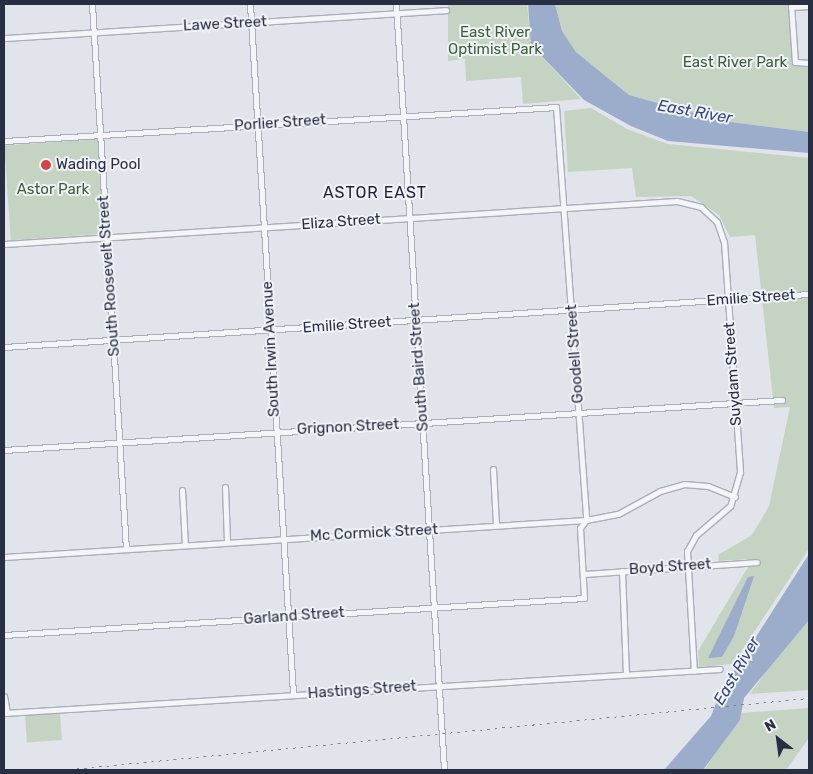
<!DOCTYPE html>
<html>
<head>
<meta charset="utf-8">
<style>
	body { margin:0 }
	#map { position:relative; width:813px; height:774px; overflow:hidden; background:#e1e4ea; font-family:Rubik,sans-serif }
	div>[style] { position:absolute }
	[style*='--x'] { left:calc(var(--x)*1px); top:calc(var(--y)*1px); width:calc(var(--w)*1px); rotate:calc(var(--a)*1deg) }
	.green>* { inset:0; background:#c5d4c2; transform-origin:0 0 }
	.water>* { inset:0; background:#9caccb }
	.roads { filter:drop-shadow(1px 0 #aaaeb8) drop-shadow(-1px 0 #aaaeb8) drop-shadow(0 1px #aaaeb8) drop-shadow(0 -1px #aaaeb8) }
	.minor>* { height:5px; margin:-2.5px; padding:0 2.5px; transform-origin:2.5px; border-radius:2.5px; background:#f4f5f8 }
	.rail>* { height:1px; margin-top:-0.5px; transform-origin:0; background:repeating-linear-gradient(90deg,#7a8194 0 2.5px,transparent 0 7.5px) }
	.dots>* { width:14px; height:14px; translate:-50% -50%; box-sizing:border-box; border:2px solid #f1f3f8; border-radius:50% }
	span { translate:-50% -50%; white-space:nowrap; text-align:center; line-height:1.15; -webkit-text-stroke:4px #f1f3f8; paint-order:stroke }
	.street-label { font-size:15px; color:#292f43 }
	.park-label { font-size:15px; color:#385f36 }
	.poi-label { font-size:15px; color:#292f43 }
	.left { translate:0 -50%; text-align:left }
	.water-label { font-size:16px; color:#324878; font-style:italic }
	.neighbourhood-label { font-size:16px; color:#1b2034; letter-spacing:1px }
	.frame { position:absolute; inset:0; border:5px solid #292f43; pointer-events:none }
	.north { position:absolute; left:753px; top:714px; width:50px; height:50px; -webkit-text-stroke:4px #f1f3f8; paint-order:stroke; rotate:330deg; font-size:14px; font-weight:700; line-height:20px; text-align:center; color:#292f43 }
	.north::after { content:''; display:block; margin:auto; width:18px; height:22px; background:#292f43; clip-path:polygon(50% 0,100% 100%,50% 72%,0 100%) }
</style>
</head>
<body>
<div id="map">
	<div class="green">
		<i style="clip-path:polygon(448px 4px,527px 4px,531px 45px,581px 99px,523px 104px,521px 77px,466px 81px,465px 59px,448px 61px)"></i>
		<i style="clip-path:polygon(555px 4px,791px 4px,795px 62px,809px 63px,809px 132px,723px 121px,629px 95px,576px 52px,562px 31px)"></i>
		<i style="clip-path:polygon(591px 108px,627px 129px,668px 144px,809px 158px,809px 549px,733px 664px,699px 667px,698px 651px,748px 567px,748px 559px,719px 561px,718px 555px,752px 535px,769px 506px,790px 407px,774px 408px,755px 235px,730px 237px,719px 215px,691px 196px,636px 197px,632px 168px,568px 172px,564px 111px)"></i>
		<i style="left:98px;top:139px;width:95px;height:94px;rotate:86deg"></i>
		<i style="clip-path:polygon(809px 620px,809px 690px,750px 694px,777px 656px)"></i>
		<i style="clip-path:polygon(809px 708px,809px 738px,786px 770px,704px 770px,742px 713px)"></i>
		<i style="left:60px;top:713px;width:27px;height:35px;rotate:86deg"></i>
	</div>
	<div class="water">
		<i style="clip-path:polygon(528px 4px,555px 4px,562px 31px,576px 52px,629px 95px,723px 121px,809px 132px,809px 153px,668px 141px,631px 126px,584px 100px,531px 45px)"></i>
		<i style="clip-path:polygon(809px 554px,809px 620px,744px 698px,740px 720px,703px 770px,664px 770px,711px 716px,720px 693px)"></i>
		<i style="clip-path:polygon(754px 576px,734px 636px,722px 657px,708px 658px,748px 577px)"></i>
	</div>
	<div class="roads">
		<div class="minor">
			<i style="--x:92;--y:4;--w:546;--a:86.43"></i>
			<i style="--x:250;--y:4;--w:691;--a:86.43"></i>
			<i style="--x:396;--y:4;--w:768;--a:86.41"></i>
			<i style="--x:791;--y:4;--w:58;--a:86.1"></i>
			<i style="--x:795;--y:62;--w:14;--a:4"></i>
			<i style="--x:791;--y:7;--w:18;--a:-3"></i>
			<i style="--x:4;--y:38;--w:443;--a:-3.6"></i>
			<i style="--x:4;--y:141;--w:553;--a:-3.52"></i>
			<i style="--x:556;--y:107;--w:414;--a:85.8"></i>
			<i style="--x:586;--y:520;--w:10;--a:127"></i>
			<i style="--x:580;--y:528;--w:70;--a:86.7"></i>
			<i style="--x:584;--y:598;--w:581;--a:176.35"></i>
			<i style="--x:4;--y:244;--w:674;--a:-3.66"></i>
			<i style="--x:677;--y:201;--w:25;--a:14"></i>
			<i style="--x:701;--y:207;--w:22;--a:43"></i>
			<i style="--x:717;--y:222;--w:21;--a:71"></i>
			<i style="--x:724;--y:242;--w:231;--a:86"></i>
			<i style="--x:740;--y:472;--w:35;--a:106"></i>
			<i style="--x:730;--y:506;--w:45;--a:139.5"></i>
			<i style="--x:696;--y:535;--w:18;--a:119"></i>
			<i style="--x:687;--y:551;--w:120;--a:86.7"></i>
			<i style="--x:4;--y:347;--w:807;--a:-3.77"></i>
			<i style="--x:4;--y:450;--w:780;--a:-3.68"></i>
			<i style="--x:493;--y:469;--w:56;--a:86.9"></i>
			<i style="--x:225;--y:487;--w:55;--a:87.9"></i>
			<i style="--x:182;--y:490;--w:55;--a:86.9"></i>
			<i style="--x:4;--y:557;--w:583;--a:-3.64"></i>
			<i style="--x:586;--y:520;--w:33;--a:-11"></i>
			<i style="--x:618;--y:514;--w:48;--a:-28.7"></i>
			<i style="--x:660;--y:491;--w:25;--a:-16"></i>
			<i style="--x:684;--y:484;--w:24;--a:5"></i>
			<i style="--x:708;--y:486;--w:29;--a:22"></i>
			<i style="--x:622;--y:571;--w:102;--a:87.8"></i>
			<i style="--x:583;--y:574;--w:174;--a:-3.9"></i>
			<i style="--x:4;--y:696;--w:17;--a:80"></i>
			<i style="--x:4;--y:713;--w:717;--a:-3.52"></i>
		</div>
	</div>
	<div class="rail">
		<i style="--x:62;--y:770;--w:750;--a:-5.51"></i>
	</div>
	<div class="dots">
		<i style="left:46px;top:165px;background:#d24447"></i>
	</div>
	<div class="street-label">
		<span style="left:225px;top:24px;rotate:-3deg">Lawe Street</span>
		<span style="left:280px;top:123px;rotate:-4deg">Porlier Street</span>
		<span style="left:341px;top:222px;rotate:-4deg">Eliza Street</span>
		<span style="left:109px;top:276px;rotate:-94deg">South Roosevelt Street</span>
		<span style="left:751px;top:298px;rotate:-4deg">Emilie Street</span>
		<span style="left:347px;top:325px;rotate:-4deg">Emilie Street</span>
		<span style="left:271px;top:349px;rotate:-93deg">South Irwin Avenue</span>
		<span style="left:575px;top:354px;rotate:-94deg">Goodell Street</span>
		<span style="left:419px;top:367px;rotate:-94deg">South Baird Street</span>
		<span style="left:733px;top:374px;rotate:-94deg">Suydam Street</span>
		<span style="left:348px;top:427px;rotate:-3deg">Grignon Street</span>
		<span style="left:374px;top:533px;rotate:-3deg">Mc Cormick Street</span>
		<span style="left:670px;top:567px;rotate:-4deg">Boyd Street</span>
		<span style="left:294px;top:616px;rotate:-4deg">Garland Street</span>
		<span style="left:362px;top:690px;rotate:-4deg">Hastings Street</span>
	</div>
	<div class="park-label">
		<span style="left:495px;top:41px">East River<br>Optimist Park</span>
		<span style="left:735px;top:63px">East River Park</span>
		<span style="left:53px;top:190px">Astor Park</span>
	</div>
	<div class="poi-label">
		<span class="left" style="left:56px;top:165px">Wading Pool</span>
	</div>
	<div class="water-label">
		<span style="left:695px;top:112px;rotate:10deg">East River</span>
		<span style="left:737px;top:671px;rotate:-60deg">East River</span>
	</div>
	<div class="neighbourhood-label">
		<span style="left:375px;top:193px">ASTOR EAST</span>
	</div>
	<div class="frame"></div>
	<div class="north">N</div>
</div>
</body>
</html>
